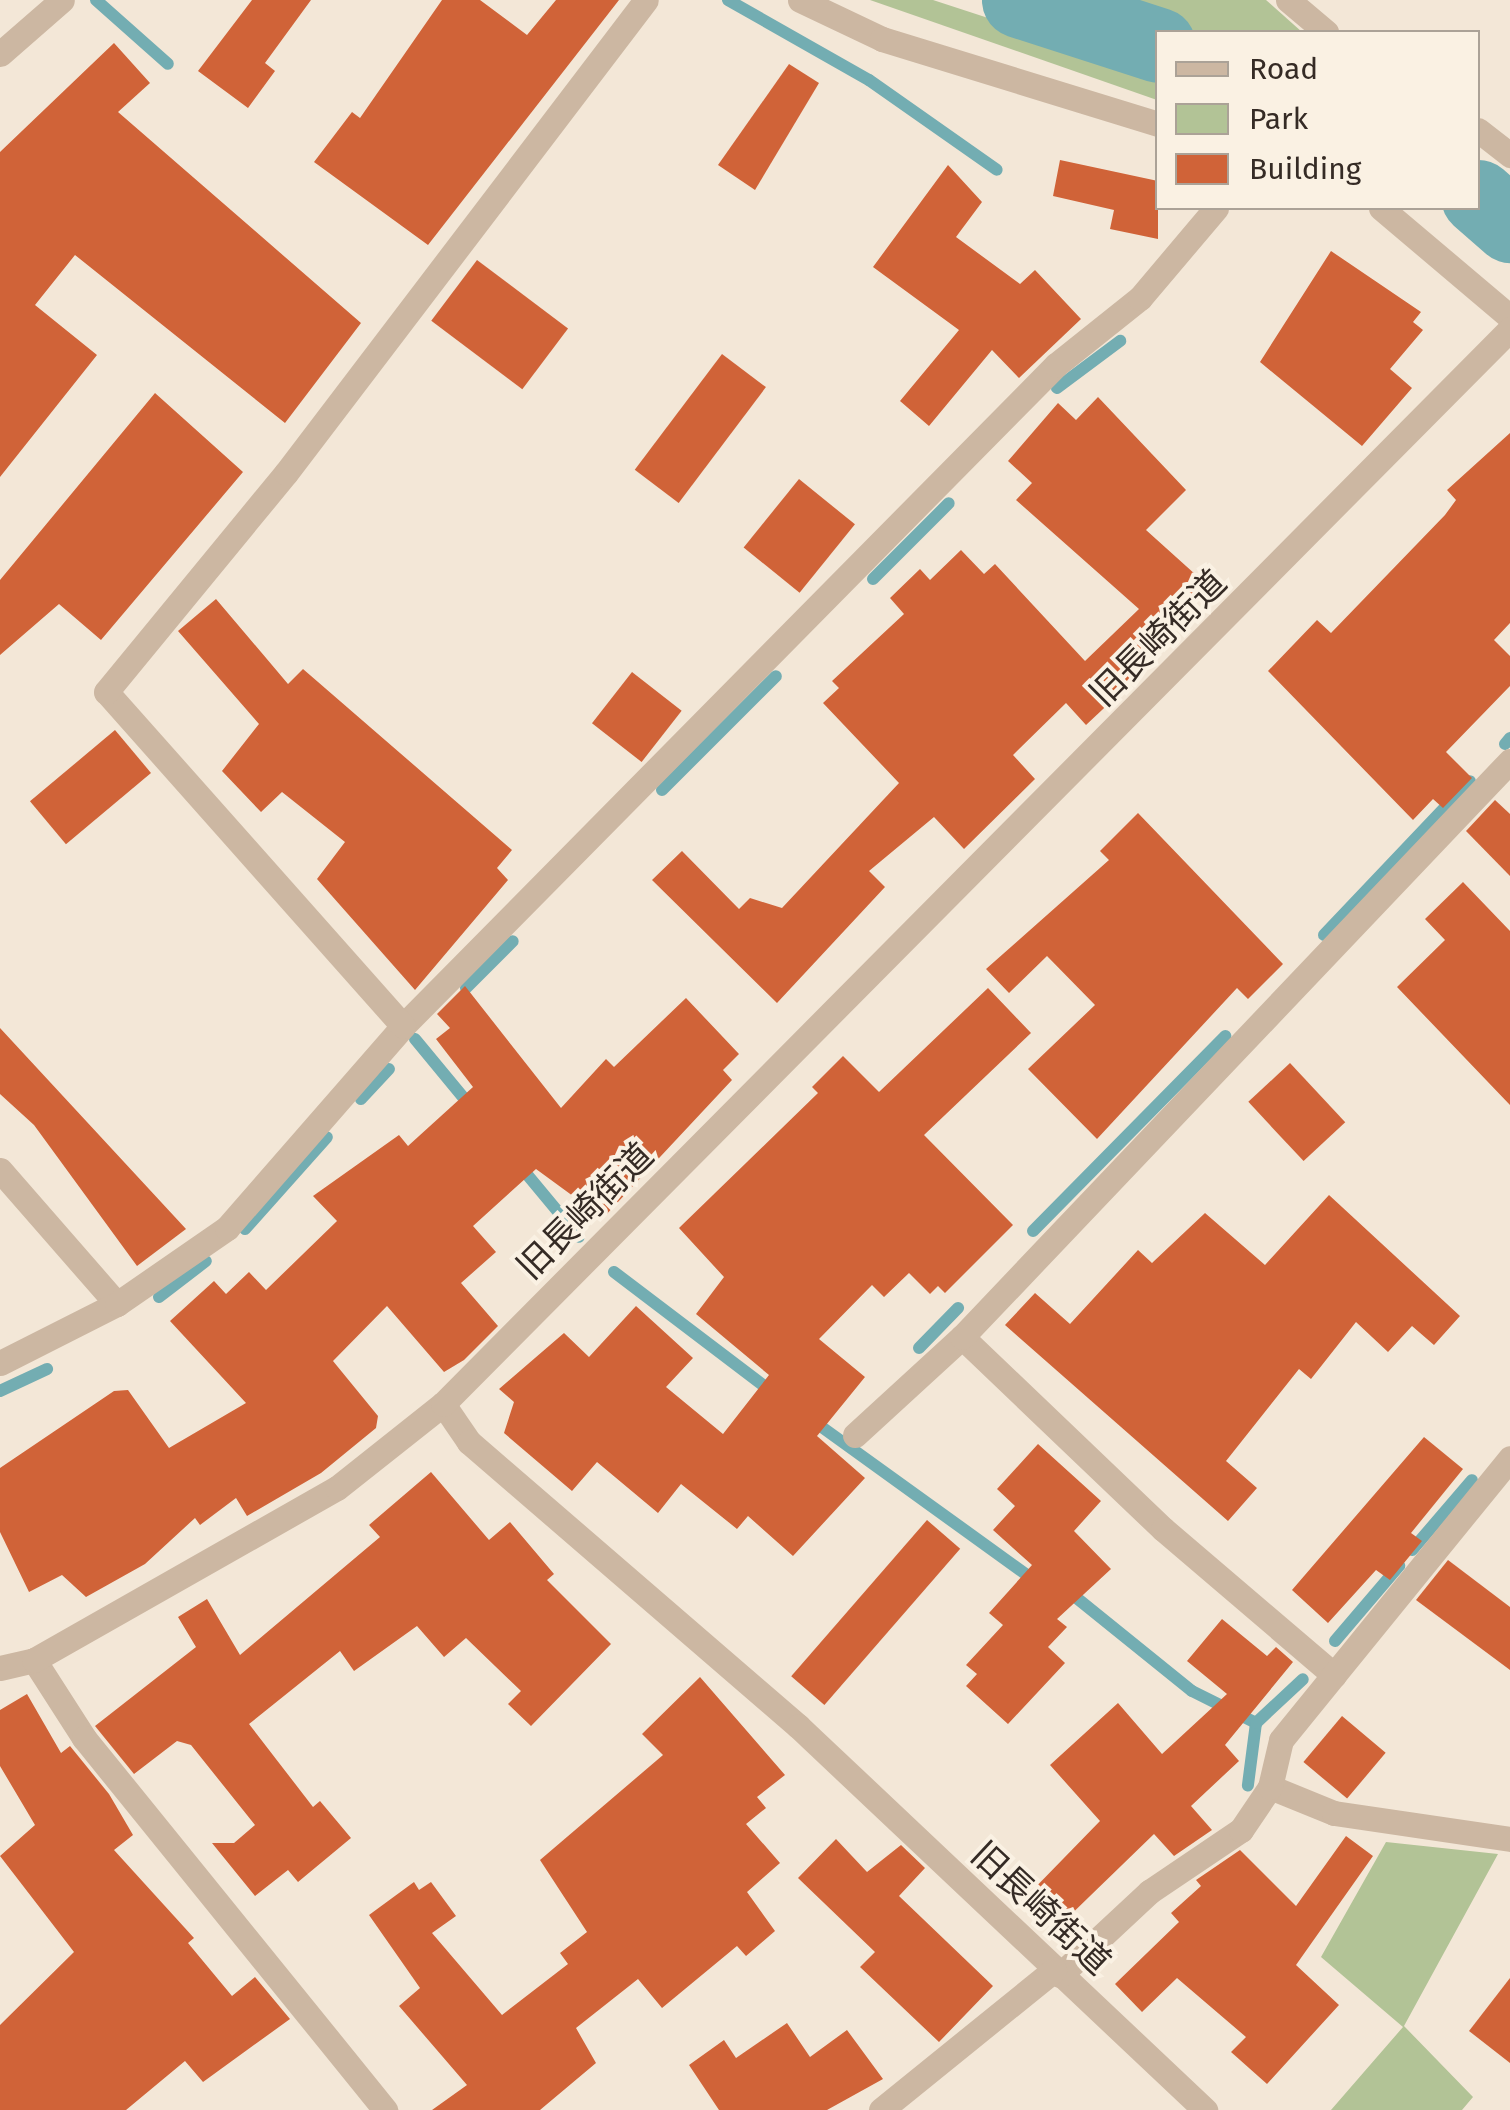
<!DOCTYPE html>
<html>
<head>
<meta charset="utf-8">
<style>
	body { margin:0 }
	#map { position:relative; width:1510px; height:2110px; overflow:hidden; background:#f3e7d7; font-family:"Fira Sans","Noto Sans JP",sans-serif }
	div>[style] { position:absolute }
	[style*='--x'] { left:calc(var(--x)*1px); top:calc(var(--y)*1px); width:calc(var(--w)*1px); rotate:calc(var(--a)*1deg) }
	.green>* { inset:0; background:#b2c396 }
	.stream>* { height:12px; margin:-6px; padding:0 6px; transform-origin:6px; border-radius:6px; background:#73adb2 }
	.river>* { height:75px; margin:-37.5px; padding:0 37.5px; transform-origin:37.5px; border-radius:37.5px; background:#73adb2 }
	.building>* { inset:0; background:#d06338; transform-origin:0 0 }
	.minor>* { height:25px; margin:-12.5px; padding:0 12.5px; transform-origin:12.5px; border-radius:12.5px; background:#ccb7a2 }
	span { translate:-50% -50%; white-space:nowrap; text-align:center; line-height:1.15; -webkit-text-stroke:8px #faf1e3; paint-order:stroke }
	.street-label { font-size:35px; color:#352b25 }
	.legend { position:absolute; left:1155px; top:30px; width:325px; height:180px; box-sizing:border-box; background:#faf1e3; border:2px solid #aba297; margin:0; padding:12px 18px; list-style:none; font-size:30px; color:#352b25 }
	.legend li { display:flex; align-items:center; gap:20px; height:50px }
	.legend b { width:50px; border:2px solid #aba297 }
</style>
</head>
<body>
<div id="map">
	<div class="green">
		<i style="clip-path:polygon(870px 0,933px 0,1157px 73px,1157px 100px)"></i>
		<i style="clip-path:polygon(1076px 0,1266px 0,1302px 32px,1171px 32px)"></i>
		<i style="clip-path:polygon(1386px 1842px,1498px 1854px,1404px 2026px,1473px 2097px,1462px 2110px,1331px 2110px,1403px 2027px,1321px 1957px)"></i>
	</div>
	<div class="stream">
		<i style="--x:96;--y:0;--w:96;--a:41.6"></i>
		<i style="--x:728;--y:0;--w:162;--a:29.6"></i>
		<i style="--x:869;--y:80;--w:156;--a:35.1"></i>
		<i style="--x:1057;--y:388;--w:79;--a:-36.7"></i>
		<i style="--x:873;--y:579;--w:107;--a:-45"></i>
		<i style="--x:1505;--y:744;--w:8;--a:-50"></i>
		<i style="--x:662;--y:790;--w:161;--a:-45"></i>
		<i style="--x:1324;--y:935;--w:212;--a:-46.5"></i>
		<i style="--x:466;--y:988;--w:66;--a:-45"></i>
		<i style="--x:415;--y:1039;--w:89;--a:50.4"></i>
		<i style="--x:361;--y:1099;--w:41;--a:-47"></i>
		<i style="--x:520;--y:1166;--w:92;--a:50.3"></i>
		<i style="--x:245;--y:1229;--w:123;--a:-48.3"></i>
		<i style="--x:1033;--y:1231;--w:274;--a:-45.4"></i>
		<i style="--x:614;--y:1272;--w:202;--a:37.2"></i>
		<i style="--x:159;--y:1297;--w:59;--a:-37.5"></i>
		<i style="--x:919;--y:1348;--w:56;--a:-45.7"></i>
		<i style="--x:0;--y:1391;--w:52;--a:-25.1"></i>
		<i style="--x:812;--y:1420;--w:275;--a:35.8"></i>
		<i style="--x:1412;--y:1550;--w:92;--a:-49.4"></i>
		<i style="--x:1068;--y:1591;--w:159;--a:38.9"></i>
		<i style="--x:1192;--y:1691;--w:72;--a:26.6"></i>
		<i style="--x:1256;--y:1723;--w:63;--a:97.4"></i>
		<i style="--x:1335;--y:1641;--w:99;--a:-49.5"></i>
		<i style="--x:1256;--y:1723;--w:64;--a:-43.1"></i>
	</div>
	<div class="river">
		<i style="--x:1019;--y:0;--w:146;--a:17.9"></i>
		<i style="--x:1478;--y:197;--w:43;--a:41.2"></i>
	</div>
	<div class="building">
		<i style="clip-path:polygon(252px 0,311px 0,265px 63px,275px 71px,248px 108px,198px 71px)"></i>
		<i style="clip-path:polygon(442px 0,480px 0,527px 35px,556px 0,619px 0,428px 245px,314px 162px,352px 112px,360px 118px)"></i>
		<i style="clip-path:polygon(114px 43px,150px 83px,118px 112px,361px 323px,285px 423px,75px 255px,35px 305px,97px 355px,0 477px,0 152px)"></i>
		<i style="clip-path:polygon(789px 64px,819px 83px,755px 190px,718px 165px)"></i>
		<i style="clip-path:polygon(1060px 160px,1158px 181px,1158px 239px,1110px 229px,1114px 210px,1053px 196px)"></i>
		<i style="clip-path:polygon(948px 165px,982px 202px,956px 237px,1020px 284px,1035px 270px,1081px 319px,1019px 378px,992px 350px,929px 426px,900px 401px,959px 330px,873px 267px)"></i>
		<i style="clip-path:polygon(1331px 251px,1421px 312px,1413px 322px,1423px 330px,1390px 369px,1412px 388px,1362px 446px,1260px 362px)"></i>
		<i style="left:477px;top:260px;width:114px;height:76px;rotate:37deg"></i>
		<i style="left:722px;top:354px;width:55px;height:145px;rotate:37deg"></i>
		<i style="clip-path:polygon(155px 393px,243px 472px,101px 640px,59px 604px,0 655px,0 580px)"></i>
		<i style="clip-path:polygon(1098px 397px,1186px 490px,1146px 530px,1206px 584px,1143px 655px,1151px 664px,1086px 725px,1066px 703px,1013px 755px,1035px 779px,964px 849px,934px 817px,869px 871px,885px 887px,777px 1003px,652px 880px,682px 851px,739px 909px,750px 898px,782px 908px,899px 783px,823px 703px,839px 688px,832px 681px,904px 614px,890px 598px,920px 569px,930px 580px,961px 550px,984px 574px,995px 564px,1085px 661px,1139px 609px,1016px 500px,1032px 483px,1008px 461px,1058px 403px,1076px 420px)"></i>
		<i style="clip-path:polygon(1510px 433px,1510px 623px,1494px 640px,1510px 656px,1510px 686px,1446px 752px,1472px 778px,1443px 808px,1433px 799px,1413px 820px,1268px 671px,1317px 620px,1331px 633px,1445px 515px,1456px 500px,1447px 490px)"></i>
		<i style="left:799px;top:479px;width:72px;height:88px;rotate:39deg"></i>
		<i style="clip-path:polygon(216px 599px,288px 684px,303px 669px,512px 850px,497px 868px,508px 880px,415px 990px,317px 879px,345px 842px,282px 792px,261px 812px,222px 771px,259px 724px,178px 631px)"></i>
		<i style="left:632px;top:672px;width:63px;height:65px;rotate:38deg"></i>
		<i style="left:115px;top:730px;width:56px;height:111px;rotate:50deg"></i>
		<i style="clip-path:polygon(1495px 800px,1510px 814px,1510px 876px,1466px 831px)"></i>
		<i style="clip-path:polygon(1138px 813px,1283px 964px,1248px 999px,1237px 988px,1097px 1139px,1028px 1069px,1095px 1005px,1047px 956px,1009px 993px,986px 969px,1109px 860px,1100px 851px)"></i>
		<i style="clip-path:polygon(1463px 882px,1510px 931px,1510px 1105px,1397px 987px,1445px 940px,1425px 919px)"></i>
		<i style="clip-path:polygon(465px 986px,561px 1108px,606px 1059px,614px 1067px,686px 998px,739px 1054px,723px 1070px,732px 1080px,603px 1218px,536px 1169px,473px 1226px,496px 1252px,461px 1283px,498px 1326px,464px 1360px,444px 1372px,387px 1306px,333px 1361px,378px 1416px,376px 1428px,321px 1473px,247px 1516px,236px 1498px,200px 1525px,195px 1518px,145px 1564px,86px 1597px,62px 1575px,29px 1592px,0 1532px,0 1468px,114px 1391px,128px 1390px,169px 1448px,246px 1403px,170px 1321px,214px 1281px,226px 1294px,249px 1272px,266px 1290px,337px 1221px,313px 1196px,399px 1135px,408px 1146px,473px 1087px,436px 1039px,450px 1028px,437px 1014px)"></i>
		<i style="clip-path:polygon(988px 988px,1031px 1033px,924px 1135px,1013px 1225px,945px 1293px,938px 1286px,930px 1294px,909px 1273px,884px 1297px,872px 1285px,819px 1339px,865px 1377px,817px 1436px,865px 1478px,793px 1556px,748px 1516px,737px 1529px,681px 1484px,658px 1513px,597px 1462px,572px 1491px,504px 1433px,514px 1402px,499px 1389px,564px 1333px,589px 1357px,636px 1306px,693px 1358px,666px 1387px,723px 1434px,769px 1375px,696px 1314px,724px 1277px,679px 1228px,818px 1093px,812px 1087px,843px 1056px,879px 1092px)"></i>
		<i style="clip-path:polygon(0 1028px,186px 1229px,137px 1266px,34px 1125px,0 1094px)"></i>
		<i style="left:1290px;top:1063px;width:81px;height:57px;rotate:47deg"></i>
		<i style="clip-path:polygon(1329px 1195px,1460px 1316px,1434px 1345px,1412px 1326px,1388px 1352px,1356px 1322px,1311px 1379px,1299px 1369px,1226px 1461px,1257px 1488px,1228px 1521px,1005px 1325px,1035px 1293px,1070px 1324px,1138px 1250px,1152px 1263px,1205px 1213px,1265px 1265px)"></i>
		<i style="clip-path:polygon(1424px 1437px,1463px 1469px,1411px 1533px,1422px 1541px,1390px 1580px,1376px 1570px,1328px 1623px,1292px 1590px)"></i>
		<i style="clip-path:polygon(1038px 1444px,1101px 1501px,1074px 1531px,1111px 1569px,1057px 1619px,1067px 1627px,1048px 1647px,1065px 1663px,1008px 1724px,966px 1686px,977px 1674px,966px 1665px,1003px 1625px,989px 1613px,1032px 1565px,993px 1530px,1015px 1506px,997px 1489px)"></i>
		<i style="clip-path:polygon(431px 1472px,489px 1540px,510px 1522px,554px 1574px,547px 1580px,611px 1644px,531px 1726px,508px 1704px,521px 1691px,466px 1638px,444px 1657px,417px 1626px,354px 1671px,340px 1651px,249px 1724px,313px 1807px,320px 1801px,351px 1838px,298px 1882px,288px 1870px,255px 1896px,212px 1843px,234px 1843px,255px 1825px,191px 1745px,177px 1741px,134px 1774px,95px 1726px,196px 1647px,178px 1617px,207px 1599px,240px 1655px,380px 1537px,369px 1525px)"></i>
		<i style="left:927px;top:1520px;width:44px;height:207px;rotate:41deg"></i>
		<i style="clip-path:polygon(1448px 1560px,1510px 1607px,1510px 1670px,1416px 1600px)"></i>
		<i style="clip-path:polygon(1222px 1619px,1267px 1656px,1276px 1647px,1293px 1662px,1225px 1745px,1239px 1761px,1191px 1806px,1212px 1830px,1174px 1856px,1154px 1834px,1057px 1928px,1026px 1897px,1100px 1821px,1050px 1765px,1118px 1703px,1162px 1754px,1227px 1694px,1187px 1661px)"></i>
		<i style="clip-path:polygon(700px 1677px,785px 1775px,757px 1797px,766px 1808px,746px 1824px,780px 1863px,747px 1892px,775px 1931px,746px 1956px,737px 1946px,662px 2008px,638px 1979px,576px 2028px,596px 2063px,540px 2110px,432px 2110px,467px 2085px,399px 2006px,420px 1988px,369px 1915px,414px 1882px,419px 1890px,431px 1882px,456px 1916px,432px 1933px,502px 2015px,568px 1964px,560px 1953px,587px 1932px,540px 1860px,663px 1755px,642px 1734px)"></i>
		<i style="clip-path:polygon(27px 1694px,61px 1753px,70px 1746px,109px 1794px,133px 1835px,114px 1850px,194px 1938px,188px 1943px,232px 1996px,255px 1977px,290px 2019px,203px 2082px,185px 2061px,126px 2110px,0 2110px,0 2025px,74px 1952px,0 1856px,35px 1825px,0 1766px,0 1710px)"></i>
		<i style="left:1342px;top:1716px;width:57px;height:60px;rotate:40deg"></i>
		<i style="clip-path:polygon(1346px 1836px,1373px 1856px,1296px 1965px,1339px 2005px,1267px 2084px,1231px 2052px,1246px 2037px,1177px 1978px,1142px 2012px,1115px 1984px,1179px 1922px,1171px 1913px,1201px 1886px,1196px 1880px,1240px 1850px,1296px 1906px)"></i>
		<i style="clip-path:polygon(836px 1839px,867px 1872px,901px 1845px,925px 1868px,899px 1896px,993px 1986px,939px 2042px,860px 1967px,875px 1952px,798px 1878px)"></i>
		<i style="clip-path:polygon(1510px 1978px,1510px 2063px,1469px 2031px)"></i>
		<i style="clip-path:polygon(787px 2023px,810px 2057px,847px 2030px,883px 2079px,827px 2110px,719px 2110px,689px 2065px,724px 2040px,736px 2058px)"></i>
	</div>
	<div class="minor">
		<i style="--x:800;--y:0;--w:91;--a:25.4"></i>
		<i style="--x:882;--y:39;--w:289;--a:17.1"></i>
		<i style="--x:1288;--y:0;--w:50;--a:40.1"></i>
		<i style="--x:0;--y:54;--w:82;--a:-41.1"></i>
		<i style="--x:1478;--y:130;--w:41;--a:38"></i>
		<i style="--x:1381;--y:208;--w:169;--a:40.2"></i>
		<i style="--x:403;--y:1026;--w:929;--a:-45.35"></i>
		<i style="--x:1056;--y:365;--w:107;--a:-38.6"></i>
		<i style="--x:1140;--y:298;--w:118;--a:-49.8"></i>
		<i style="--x:0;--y:1170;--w:178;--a:48.9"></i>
		<i style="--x:962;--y:1337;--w:278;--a:43.7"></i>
		<i style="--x:1163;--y:1529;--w:225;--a:40.5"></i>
		<i style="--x:0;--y:1363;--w:131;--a:-26.8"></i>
		<i style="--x:117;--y:1304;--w:134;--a:-34.6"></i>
		<i style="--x:227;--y:1228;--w:268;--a:-48.9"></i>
		<i style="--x:403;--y:1026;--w:447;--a:-131.6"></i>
		<i style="--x:106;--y:692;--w:283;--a:-50.6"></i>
		<i style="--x:286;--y:473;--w:594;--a:-52.73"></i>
		<i style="--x:443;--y:1404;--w:46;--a:55.6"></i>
		<i style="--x:469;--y:1442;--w:435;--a:40.8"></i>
		<i style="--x:798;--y:1726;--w:560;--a:43.33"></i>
		<i style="--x:855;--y:1435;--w:145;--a:-42.5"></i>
		<i style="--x:962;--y:1337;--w:795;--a:-46.43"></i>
		<i style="--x:34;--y:1660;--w:93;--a:57.3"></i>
		<i style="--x:84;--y:1738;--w:479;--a:51"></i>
		<i style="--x:0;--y:1668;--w:35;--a:-13"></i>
		<i style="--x:34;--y:1660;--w:348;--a:-29.6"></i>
		<i style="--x:337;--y:1488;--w:135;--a:-38.4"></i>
		<i style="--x:443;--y:1404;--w:1515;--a:-45.21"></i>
		<i style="--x:1270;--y:1787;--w:69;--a:22.1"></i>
		<i style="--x:1334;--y:1813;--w:178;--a:8.4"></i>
		<i style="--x:1060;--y:1975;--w:122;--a:-43"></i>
		<i style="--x:1149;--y:1892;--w:111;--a:-34"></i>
		<i style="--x:1241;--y:1830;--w:52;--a:-56"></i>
		<i style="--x:1270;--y:1787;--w:48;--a:-76.8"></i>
		<i style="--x:1281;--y:1740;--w:363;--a:-50.9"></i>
		<i style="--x:881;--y:2110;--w:223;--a:-39"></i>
	</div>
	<div class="street-label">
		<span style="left:1158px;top:638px;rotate:-45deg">旧長崎街道</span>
		<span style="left:585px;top:1211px;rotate:-45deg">旧長崎街道</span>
		<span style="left:1041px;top:1908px;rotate:43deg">旧長崎街道</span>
	</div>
	<ul class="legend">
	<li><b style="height:12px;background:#ccb7a2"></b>Road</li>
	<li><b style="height:28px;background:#b2c396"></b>Park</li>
	<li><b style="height:28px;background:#d06338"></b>Building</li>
	</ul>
</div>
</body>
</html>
